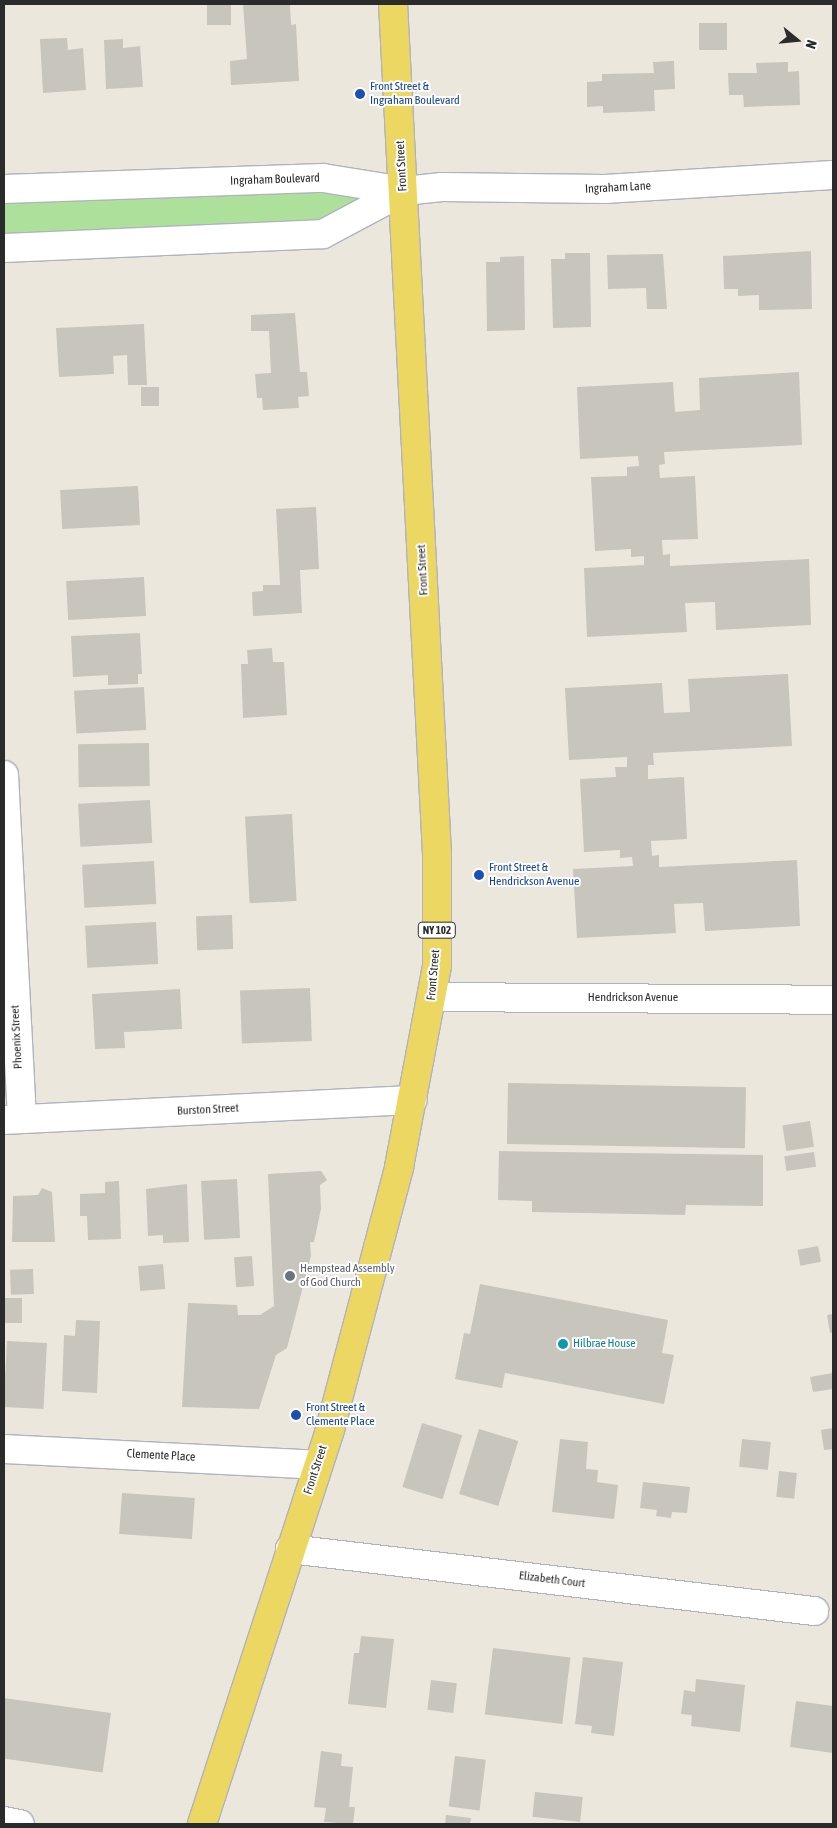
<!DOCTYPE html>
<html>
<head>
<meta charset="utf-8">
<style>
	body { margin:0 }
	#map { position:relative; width:837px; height:1828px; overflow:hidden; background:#ece7dd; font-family:"Asap Condensed",sans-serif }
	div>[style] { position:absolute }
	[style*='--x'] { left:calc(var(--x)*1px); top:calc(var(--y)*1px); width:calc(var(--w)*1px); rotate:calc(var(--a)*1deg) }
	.green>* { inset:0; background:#ade19b }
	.building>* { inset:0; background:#c8c5bc; transform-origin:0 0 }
	.roads { filter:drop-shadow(1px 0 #b1b2be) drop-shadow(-1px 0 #b1b2be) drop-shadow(0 1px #b1b2be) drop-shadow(0 -1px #b1b2be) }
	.minor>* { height:28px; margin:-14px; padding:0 14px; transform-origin:14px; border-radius:14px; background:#fff }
	.major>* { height:28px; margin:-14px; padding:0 14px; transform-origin:14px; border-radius:14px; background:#ecd762 }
	.dots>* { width:14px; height:14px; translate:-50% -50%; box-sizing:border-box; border:2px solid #fff; border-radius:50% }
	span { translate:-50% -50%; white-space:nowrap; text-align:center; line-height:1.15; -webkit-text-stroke:4px #fff; paint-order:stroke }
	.shield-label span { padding:1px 4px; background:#fff; border:1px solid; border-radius:4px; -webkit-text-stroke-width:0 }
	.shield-label { font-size:11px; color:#2b2b2b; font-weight:700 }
	.transit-label { font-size:12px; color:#164399 }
	.left { translate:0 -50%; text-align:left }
	.street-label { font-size:12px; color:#2b2b2b }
	.worship-label { font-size:12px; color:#5b616d }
	.culture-label { font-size:12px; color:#0d838f }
	.frame { position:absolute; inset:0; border:5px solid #2b2b2b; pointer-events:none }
	.north { position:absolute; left:772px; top:15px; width:50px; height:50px; -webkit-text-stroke:4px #fff; paint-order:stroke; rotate:107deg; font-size:14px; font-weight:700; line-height:20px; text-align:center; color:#2b2b2b }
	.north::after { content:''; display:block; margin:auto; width:18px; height:22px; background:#2b2b2b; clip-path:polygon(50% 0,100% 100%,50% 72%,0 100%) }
</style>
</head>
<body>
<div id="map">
	<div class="green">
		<i style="clip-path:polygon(4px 189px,404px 191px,323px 234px,4px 248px)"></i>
	</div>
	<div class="building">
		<i style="left:207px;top:4px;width:24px;height:21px"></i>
		<i style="clip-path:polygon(243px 4px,290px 4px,291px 25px,296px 24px,299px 81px,231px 85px,230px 61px,247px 59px)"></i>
		<i style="left:699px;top:23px;width:28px;height:27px"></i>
		<i style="clip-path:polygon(67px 38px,68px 50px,83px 48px,86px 90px,43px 93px,40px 39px)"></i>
		<i style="clip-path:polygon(123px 39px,123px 48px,140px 46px,143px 87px,106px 89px,104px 40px)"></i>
		<i style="clip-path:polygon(674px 61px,675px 89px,654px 90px,655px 111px,603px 113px,603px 106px,587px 107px,587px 82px,602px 81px,602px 74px,654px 73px,653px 62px)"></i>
		<i style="clip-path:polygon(788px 62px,788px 72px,799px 71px,800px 105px,744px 107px,743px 95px,729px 95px,728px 73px,757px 73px,756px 63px)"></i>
		<i style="clip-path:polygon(811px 251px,812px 309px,759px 310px,759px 295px,738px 296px,738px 289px,724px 289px,723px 256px)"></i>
		<i style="clip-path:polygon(565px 253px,590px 253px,591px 327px,553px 328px,551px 259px,565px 259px)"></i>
		<i style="clip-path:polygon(663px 254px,667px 309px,647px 309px,646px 288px,608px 289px,607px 255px)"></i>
		<i style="clip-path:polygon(524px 256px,525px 330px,487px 331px,486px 262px,500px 262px,500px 257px)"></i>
		<i style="clip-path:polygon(295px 313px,300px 372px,307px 372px,309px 396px,298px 397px,299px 408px,263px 410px,262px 398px,257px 398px,255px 374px,271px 373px,269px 331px,251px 331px,251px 315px)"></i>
		<i style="clip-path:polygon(144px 324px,147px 385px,128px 385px,127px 355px,113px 356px,114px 374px,59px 377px,56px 328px)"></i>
		<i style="clip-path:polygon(799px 372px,802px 445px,664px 452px,665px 464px,659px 465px,660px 478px,695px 476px,698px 539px,662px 540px,663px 555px,670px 554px,670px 566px,809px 559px,811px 625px,716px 630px,715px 602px,685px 603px,687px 632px,587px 637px,584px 568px,644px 565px,644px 556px,631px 557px,631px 549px,595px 551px,591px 477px,627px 476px,627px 467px,639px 466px,638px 456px,580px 459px,577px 387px,673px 382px,675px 412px,700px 410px,699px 378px)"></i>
		<i style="left:159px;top:387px;width:19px;height:18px;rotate:90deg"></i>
		<i style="left:138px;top:486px;width:39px;height:78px;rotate:87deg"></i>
		<i style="clip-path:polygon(316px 507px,319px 569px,300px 570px,302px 613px,253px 616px,252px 592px,263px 591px,263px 585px,280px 585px,276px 509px)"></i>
		<i style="left:144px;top:577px;width:39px;height:78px;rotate:87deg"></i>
		<i style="clip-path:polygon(140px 633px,142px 674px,138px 674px,138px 684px,108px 685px,108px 675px,73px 677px,71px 636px)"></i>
		<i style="clip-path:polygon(272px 648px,273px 662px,284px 662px,287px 715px,243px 718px,241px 664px,248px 664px,247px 650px)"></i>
		<i style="clip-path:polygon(788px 674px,792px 746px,653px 753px,654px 765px,648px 765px,648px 779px,684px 777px,687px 839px,651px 841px,652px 856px,659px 855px,659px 867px,797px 860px,800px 926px,705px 931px,703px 903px,674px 904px,676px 933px,577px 938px,573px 869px,633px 866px,632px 857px,620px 858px,620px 850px,584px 852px,580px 779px,616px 777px,615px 767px,627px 767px,627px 757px,569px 760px,565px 688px,662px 683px,664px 713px,690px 712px,688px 679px)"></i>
		<i style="left:144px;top:687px;width:43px;height:70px;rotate:87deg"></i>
		<i style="left:149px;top:743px;width:43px;height:71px;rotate:89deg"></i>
		<i style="left:150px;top:800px;width:43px;height:72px;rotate:87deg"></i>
		<i style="left:292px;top:814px;width:87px;height:47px;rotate:87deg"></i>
		<i style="left:154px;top:861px;width:43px;height:72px;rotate:87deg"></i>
		<i style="left:232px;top:915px;width:34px;height:36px;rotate:88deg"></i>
		<i style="left:156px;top:922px;width:42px;height:71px;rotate:87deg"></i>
		<i style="left:310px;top:988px;width:53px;height:70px;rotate:88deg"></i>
		<i style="clip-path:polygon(180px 989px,182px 1029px,124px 1032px,125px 1048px,95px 1049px,92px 994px)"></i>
		<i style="left:508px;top:1083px;width:238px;height:61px;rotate:1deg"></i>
		<i style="left:810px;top:1121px;width:26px;height:28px;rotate:81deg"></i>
		<i style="clip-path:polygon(499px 1151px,763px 1155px,763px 1206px,686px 1205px,685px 1215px,532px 1212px,532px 1201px,498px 1200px)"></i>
		<i style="left:814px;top:1152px;width:15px;height:30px;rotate:82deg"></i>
		<i style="clip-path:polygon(321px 1171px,327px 1180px,320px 1185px,321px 1209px,314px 1242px,310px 1242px,311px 1256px,287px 1348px,276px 1355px,259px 1409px,182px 1407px,188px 1303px,237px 1305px,238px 1315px,260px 1315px,274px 1306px,268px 1174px)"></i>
		<i style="left:237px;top:1179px;width:59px;height:36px;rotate:87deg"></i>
		<i style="clip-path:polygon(119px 1181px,121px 1239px,88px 1240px,87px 1216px,80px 1216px,80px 1194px,105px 1193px,105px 1182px)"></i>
		<i style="clip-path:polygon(187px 1184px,189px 1242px,163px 1243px,163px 1235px,148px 1236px,146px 1189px)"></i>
		<i style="clip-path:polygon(42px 1188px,52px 1192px,55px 1242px,12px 1242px,13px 1196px,38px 1195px)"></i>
		<i style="left:818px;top:1246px;width:16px;height:21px;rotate:79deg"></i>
		<i style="left:252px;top:1256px;width:30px;height:18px;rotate:86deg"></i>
		<i style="left:163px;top:1264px;width:25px;height:25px;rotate:85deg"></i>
		<i style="left:33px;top:1269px;width:25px;height:23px;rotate:88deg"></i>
		<i style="clip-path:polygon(480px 1284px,668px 1320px,662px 1353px,674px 1355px,664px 1404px,505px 1373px,502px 1388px,455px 1379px,464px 1333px,470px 1334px)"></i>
		<i style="left:4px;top:1298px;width:18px;height:25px"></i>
		<i style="clip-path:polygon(833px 1314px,833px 1332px,830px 1333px,827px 1315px)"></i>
		<i style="clip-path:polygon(76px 1320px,100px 1321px,97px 1393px,62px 1391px,64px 1335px,75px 1336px)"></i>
		<i style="left:7px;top:1341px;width:40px;height:66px;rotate:3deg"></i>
		<i style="clip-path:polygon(833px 1373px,833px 1389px,813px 1392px,810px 1377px)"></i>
		<i style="left:422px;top:1423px;width:42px;height:67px;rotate:17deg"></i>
		<i style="clip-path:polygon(833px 1428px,833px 1449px,824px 1450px,821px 1430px)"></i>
		<i style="left:479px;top:1429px;width:41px;height:68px;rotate:17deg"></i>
		<i style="clip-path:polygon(560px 1439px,588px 1442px,586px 1469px,598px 1470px,597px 1482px,618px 1485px,614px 1519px,552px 1512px)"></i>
		<i style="left:742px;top:1439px;width:29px;height:28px;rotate:6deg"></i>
		<i style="left:779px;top:1471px;width:18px;height:26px;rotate:6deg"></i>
		<i style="clip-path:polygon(643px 1482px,690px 1487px,687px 1513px,672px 1512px,671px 1518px,656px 1516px,657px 1510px,640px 1508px)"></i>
		<i style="left:122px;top:1493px;width:73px;height:41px;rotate:4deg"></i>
		<i style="clip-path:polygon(361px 1636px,394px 1639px,386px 1708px,348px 1704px,354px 1653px,359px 1653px)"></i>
		<i style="left:493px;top:1648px;width:78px;height:67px;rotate:7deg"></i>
		<i style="clip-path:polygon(583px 1657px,623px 1662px,614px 1736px,591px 1733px,592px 1726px,575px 1724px)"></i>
		<i style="clip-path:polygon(696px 1679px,745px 1685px,740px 1732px,691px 1726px,692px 1715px,681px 1714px,684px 1690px,695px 1692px)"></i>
		<i style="left:431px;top:1680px;width:26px;height:30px;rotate:7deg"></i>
		<i style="left:4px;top:1698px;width:108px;height:60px;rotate:8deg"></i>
		<i style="clip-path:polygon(796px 1701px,833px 1706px,833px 1753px,790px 1747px)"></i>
		<i style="clip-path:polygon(321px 1751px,342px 1754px,341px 1766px,353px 1767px,349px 1807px,355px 1807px,353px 1824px,324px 1822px,326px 1808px,314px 1807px)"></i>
		<i style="left:455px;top:1756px;width:31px;height:51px;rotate:7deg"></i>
		<i style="left:535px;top:1792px;width:48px;height:25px;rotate:6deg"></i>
		<i style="clip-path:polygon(446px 1815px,471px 1818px,470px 1824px,445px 1824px)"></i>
	</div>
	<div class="roads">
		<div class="minor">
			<i style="--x:4;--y:189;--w:319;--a:-2"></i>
			<i style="--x:323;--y:178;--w:82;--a:9.1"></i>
			<i style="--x:404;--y:191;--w:38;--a:-6"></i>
			<i style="--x:442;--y:187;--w:163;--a:0.7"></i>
			<i style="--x:605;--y:189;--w:228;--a:-3.5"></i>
			<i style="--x:4;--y:248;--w:319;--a:-2.5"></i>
			<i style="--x:323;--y:234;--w:92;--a:-28"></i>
			<i style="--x:4;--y:775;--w:344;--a:87"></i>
			<i style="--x:432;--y:997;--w:401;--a:0.4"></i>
			<i style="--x:4;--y:1120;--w:409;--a:-2.8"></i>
			<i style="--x:4;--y:1449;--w:314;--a:2.9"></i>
			<i style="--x:290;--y:1549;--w:528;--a:6.75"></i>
			<i style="--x:4;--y:1821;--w:16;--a:11"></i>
		</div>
		<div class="major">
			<i style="--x:202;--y:1824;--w:415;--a:-72"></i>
			<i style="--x:330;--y:1429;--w:271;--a:-75.2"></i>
			<i style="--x:399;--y:1167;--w:205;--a:-79.3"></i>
			<i style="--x:437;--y:966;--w:112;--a:-90"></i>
			<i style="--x:437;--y:854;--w:851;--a:-92.96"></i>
		</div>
	</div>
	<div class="dots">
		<i style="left:360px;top:94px;background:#1a4fb4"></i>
		<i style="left:479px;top:875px;background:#1a4fb4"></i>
		<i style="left:290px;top:1276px;background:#6b7280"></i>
		<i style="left:563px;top:1344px;background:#0f9aa8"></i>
		<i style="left:296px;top:1415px;background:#1a4fb4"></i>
	</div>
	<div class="shield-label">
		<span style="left:437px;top:930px">NY 102</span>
	</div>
	<div class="transit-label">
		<span class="left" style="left:370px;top:94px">Front Street &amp;<br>Ingraham Boulevard</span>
		<span class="left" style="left:489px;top:875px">Front Street &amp;<br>Hendrickson Avenue</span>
		<span class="left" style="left:306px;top:1415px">Front Street &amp;<br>Clemente Place</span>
	</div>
	<div class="street-label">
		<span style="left:402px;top:166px;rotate:-93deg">Front Street</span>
		<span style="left:275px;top:180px;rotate:-2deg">Ingraham Boulevard</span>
		<span style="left:618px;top:188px;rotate:-3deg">Ingraham Lane</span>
		<span style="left:423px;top:570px;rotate:-93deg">Front Street</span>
		<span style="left:434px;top:975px;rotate:-85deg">Front Street</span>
		<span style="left:633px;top:998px">Hendrickson Avenue</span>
		<span style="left:17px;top:1037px;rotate:-93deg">Phoenix Street</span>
		<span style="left:208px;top:1110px;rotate:-3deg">Burston Street</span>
		<span style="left:161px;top:1456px;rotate:3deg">Clemente Place</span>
		<span style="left:316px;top:1470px;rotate:-72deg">Front Street</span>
		<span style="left:552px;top:1580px;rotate:7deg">Elizabeth Court</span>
	</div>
	<div class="worship-label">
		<span class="left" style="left:300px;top:1276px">Hempstead Assembly<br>of God Church</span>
	</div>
	<div class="culture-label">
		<span class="left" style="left:573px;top:1344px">Hilbrae House</span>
	</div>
	<div class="frame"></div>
	<div class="north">N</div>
</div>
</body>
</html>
